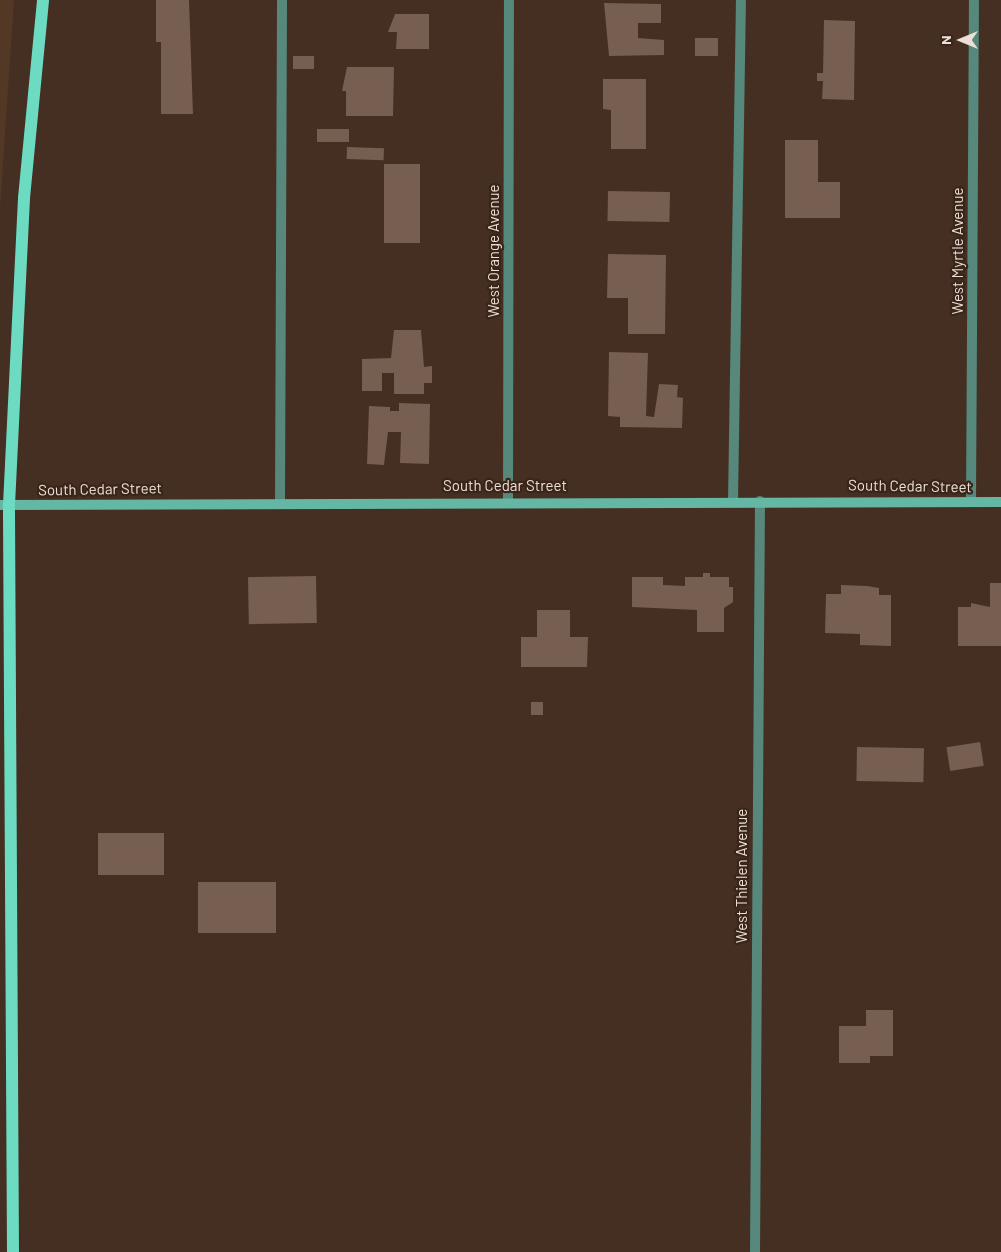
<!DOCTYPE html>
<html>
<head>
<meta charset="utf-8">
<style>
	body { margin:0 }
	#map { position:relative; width:1001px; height:1252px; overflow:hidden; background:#442f22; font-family:Barlow,sans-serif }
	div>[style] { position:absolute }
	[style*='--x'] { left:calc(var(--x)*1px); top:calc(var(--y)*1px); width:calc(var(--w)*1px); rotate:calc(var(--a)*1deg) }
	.built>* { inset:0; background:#533826 }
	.building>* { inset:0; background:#765e50; transform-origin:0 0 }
	.lane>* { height:10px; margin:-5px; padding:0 5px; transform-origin:5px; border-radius:5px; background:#56887c }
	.street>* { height:10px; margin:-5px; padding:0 5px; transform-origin:5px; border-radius:5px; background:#56887c }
	.secondary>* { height:10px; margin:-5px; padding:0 5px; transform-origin:5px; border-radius:5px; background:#64b7a4 }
	.primary>* { height:12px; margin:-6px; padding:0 6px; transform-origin:6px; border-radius:6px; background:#6ddbc2 }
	span { translate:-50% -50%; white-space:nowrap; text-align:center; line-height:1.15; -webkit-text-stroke:4.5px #3a2519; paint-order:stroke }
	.street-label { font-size:15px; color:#eddfd7 }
	.north { position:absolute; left:936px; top:15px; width:50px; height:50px; -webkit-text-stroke:4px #3a2519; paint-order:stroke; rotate:270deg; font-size:14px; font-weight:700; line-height:20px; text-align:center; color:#eddfd7 }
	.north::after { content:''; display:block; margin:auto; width:18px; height:22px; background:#eddfd7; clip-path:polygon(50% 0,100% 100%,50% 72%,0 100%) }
</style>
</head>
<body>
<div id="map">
	<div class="built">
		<i style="clip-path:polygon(0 0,14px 0,0 209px)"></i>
	</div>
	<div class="building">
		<i style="clip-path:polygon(156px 0,189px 0,193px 114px,161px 114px,161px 42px,156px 42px)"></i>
		<i style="clip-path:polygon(604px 3px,661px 4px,661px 23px,638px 23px,638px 38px,664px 40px,664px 55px,609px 56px)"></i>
		<i style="clip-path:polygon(395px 14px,429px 14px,429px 49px,396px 49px,397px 32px,388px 32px)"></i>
		<i style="clip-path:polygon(824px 20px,855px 21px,854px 100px,822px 99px,823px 81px,817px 81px,817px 73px,823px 73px)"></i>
		<i style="left:695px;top:38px;width:23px;height:18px"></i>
		<i style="left:293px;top:56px;width:21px;height:13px"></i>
		<i style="clip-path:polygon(347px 67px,394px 67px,393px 116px,346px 116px,346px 91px,342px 91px)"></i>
		<i style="clip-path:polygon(603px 79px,646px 79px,646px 149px,611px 149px,611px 110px,603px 109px)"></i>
		<i style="left:317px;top:129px;width:32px;height:13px"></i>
		<i style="clip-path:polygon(785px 140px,818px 140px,818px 182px,840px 182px,840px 218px,785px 218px)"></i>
		<i style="left:347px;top:147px;width:37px;height:12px;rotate:2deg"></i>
		<i style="left:384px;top:164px;width:36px;height:79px"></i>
		<i style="left:608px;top:191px;width:62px;height:30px;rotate:1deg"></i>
		<i style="clip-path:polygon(608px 254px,666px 255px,665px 334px,628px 334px,628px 298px,607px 298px)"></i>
		<i style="clip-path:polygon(394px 330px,421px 330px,424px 367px,432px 366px,432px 383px,424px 383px,424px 394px,394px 394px,394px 373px,382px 373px,382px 391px,362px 391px,362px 359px,391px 358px)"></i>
		<i style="clip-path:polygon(609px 352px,648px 353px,646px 416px,654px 417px,659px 384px,678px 385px,677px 397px,683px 398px,682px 428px,620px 427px,620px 417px,608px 416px)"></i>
		<i style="clip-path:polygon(399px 403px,430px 404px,429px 464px,400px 463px,401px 432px,388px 432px,384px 465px,367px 464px,369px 406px,390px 407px,390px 411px,399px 411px)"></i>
		<i style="clip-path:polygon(703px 573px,710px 573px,710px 577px,729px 577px,729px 587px,733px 587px,733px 602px,724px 608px,724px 632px,697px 632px,697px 610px,632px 607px,632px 577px,663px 577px,663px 585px,685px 586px,685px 577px,703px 577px)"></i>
		<i style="left:316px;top:576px;width:47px;height:68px;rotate:89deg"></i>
		<i style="clip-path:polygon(990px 583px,1001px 583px,1001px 646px,958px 646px,958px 607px,971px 607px,971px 603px,990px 607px)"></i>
		<i style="clip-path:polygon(841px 585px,867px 586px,879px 588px,879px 595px,891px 595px,891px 646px,860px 645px,860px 634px,825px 633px,826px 594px,841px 594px)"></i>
		<i style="clip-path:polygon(537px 610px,570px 610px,570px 637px,588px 637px,587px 667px,521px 667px,521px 637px,537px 637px)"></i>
		<i style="left:531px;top:702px;width:12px;height:13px"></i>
		<i style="left:980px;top:742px;width:24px;height:34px;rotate:81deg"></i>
		<i style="left:857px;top:747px;width:67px;height:34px;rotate:1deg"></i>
		<i style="left:98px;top:833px;width:66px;height:42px"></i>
		<i style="left:198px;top:882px;width:78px;height:51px"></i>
		<i style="clip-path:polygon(866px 1010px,893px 1010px,893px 1056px,870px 1056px,870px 1063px,839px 1063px,839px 1026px,866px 1026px)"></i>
	</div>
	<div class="lane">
		<i style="--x:280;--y:501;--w:501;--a:-89.77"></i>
		<i style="--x:733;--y:501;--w:501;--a:-89.09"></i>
	</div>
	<div class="street">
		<i style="--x:508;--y:501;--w:501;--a:-89.89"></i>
		<i style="--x:971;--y:501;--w:501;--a:-89.66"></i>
		<i style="--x:755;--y:1252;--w:751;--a:-89.62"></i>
	</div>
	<div class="secondary">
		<i style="--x:0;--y:505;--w:1001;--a:-0.17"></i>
	</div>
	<div class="primary">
		<i style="--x:13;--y:1252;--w:747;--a:-90.31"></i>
		<i style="--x:9;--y:505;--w:307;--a:-87.2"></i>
		<i style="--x:24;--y:198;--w:199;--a:-84.5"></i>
	</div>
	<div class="street-label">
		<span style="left:494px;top:251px;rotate:-90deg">West Orange Avenue</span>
		<span style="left:958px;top:251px;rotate:-90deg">West Myrtle Avenue</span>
		<span style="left:505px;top:486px">South Cedar Street</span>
		<span style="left:910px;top:486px;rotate:1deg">South Cedar Street</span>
		<span style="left:100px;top:489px;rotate:-1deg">South Cedar Street</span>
		<span style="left:742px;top:876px;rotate:-90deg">West Thielen Avenue</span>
	</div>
	<div class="north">N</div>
</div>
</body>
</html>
